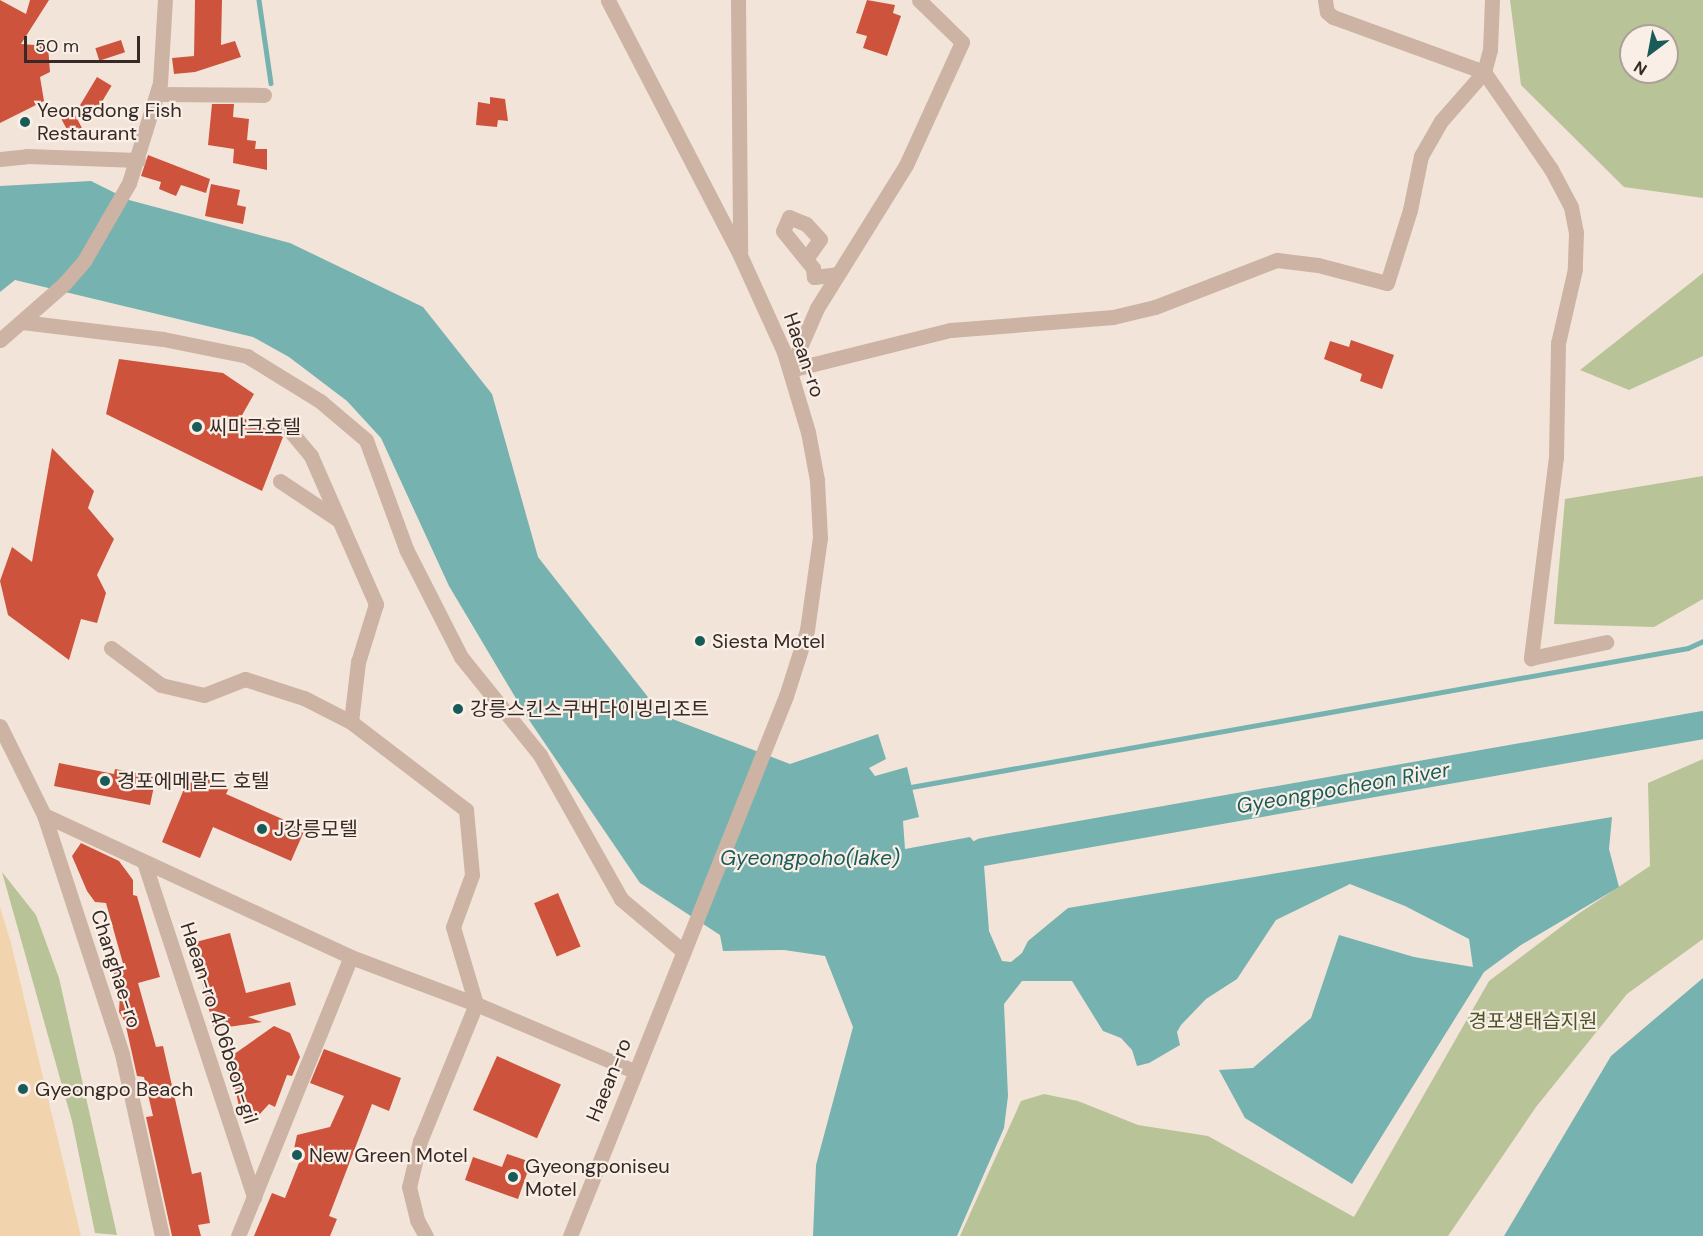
<!DOCTYPE html>
<html>
<head>
<meta charset="utf-8">
<style>
	body { margin:0 }
	#map { position:relative; width:1703px; height:1236px; overflow:hidden; background:#f3e4d9; font-family:"DM Sans","Noto Sans KR",sans-serif }
	div>[style] { position:absolute }
	[style*='--x'] { left:calc(var(--x)*1px); top:calc(var(--y)*1px); width:calc(var(--w)*1px); rotate:calc(var(--a)*1deg) }
	.green>* { inset:0; background:#b8c398 }
	.sand>* { inset:0; background:#f1d4ad }
	.water>* { inset:0; background:#76b2af }
	.stream>* { height:4.5px; margin:-2.25px; padding:0 2.25px; transform-origin:2.25px; border-radius:2.25px; background:#76b2af }
	.river>* { height:28px; margin:-14px; padding:0 14px; transform-origin:14px; border-radius:14px; background:#76b2af }
	.building>* { inset:0; background:#ce533c; transform-origin:0 0 }
	.minor>* { height:15px; margin:-7.5px; padding:0 7.5px; transform-origin:7.5px; border-radius:7.5px; background:#ccb3a4 }
	.dots>* { width:16px; height:16px; translate:-50% -50%; box-sizing:border-box; border:3px solid #faefe6; border-radius:50% }
	span { translate:-50% -50%; white-space:nowrap; text-align:center; line-height:1.15; -webkit-text-stroke:4.5px #faefe6; paint-order:stroke }
	.poi-label { font-size:20px; color:#372a26 }
	.left { translate:0 -50%; text-align:left }
	.street-label { font-size:20px; color:#372a26 }
	.park-label { font-size:20px; color:#4a5628 }
	.water-label { font-size:21px; color:#195b59; font-style:italic }
	.north { position:absolute; left:1619px; top:24px; width:60px; height:60px; box-sizing:border-box; background:#faefe6; border:2px solid #aca099; border-radius:50%; rotate:212deg; font-size:16px; font-weight:700; line-height:24px; text-align:center; color:#372a26 }
	.north::after { content:''; display:block; margin:auto; width:21px; height:27px; background:#195b59; clip-path:polygon(50% 0,100% 100%,50% 72%,0 100%) }
	.scale { position:absolute; left:24px; top:36px; width:116px; height:27px; box-sizing:border-box; border:3px solid #372a26; border-top:0; padding-left:8px; font-size:18px; line-height:21px; white-space:nowrap; color:#372a26; -webkit-text-stroke:4px #faefe6; paint-order:stroke }
</style>
</head>
<body>
<div id="map">
	<div class="green">
		<i style="clip-path:polygon(evenodd,1510px 0,1703px 0,1703px 198px,1624px 187px,1521px 85px,1510px 0,1631px 36px,1667px 36px,1667px 72px,1631px 72px,1631px 36px)"></i>
		<i style="clip-path:polygon(1703px 273px,1703px 356px,1629px 390px,1580px 370px)"></i>
		<i style="clip-path:polygon(1703px 476px,1703px 599px,1654px 627px,1554px 624px,1565px 499px)"></i>
		<i style="clip-path:polygon(1703px 759px,1703px 939px,1627px 994px,1536px 1107px,1448px 1236px,960px 1236px,1021px 1101px,1044px 1094px,1078px 1101px,1138px 1125px,1208px 1136px,1354px 1217px,1489px 981px,1578px 914px,1650px 866px,1648px 783px)"></i>
		<i style="clip-path:polygon(2px 872px,36px 915px,59px 978px,117px 1235px,95px 1233px,72px 1121px)"></i>
	</div>
	<div class="sand">
		<i style="clip-path:polygon(0 907px,11px 943px,81px 1236px,0 1236px)"></i>
	</div>
	<div class="water">
		<i style="clip-path:polygon(91px 181px,129px 200px,290px 243px,423px 307px,492px 394px,538px 557px,662px 715px,790px 764px,878px 734px,886px 759px,869px 768px,875px 776px,907px 767px,919px 817px,903px 821px,905px 849px,970px 837px,983px 852px,989px 931px,1002px 961px,1011px 962px,1022px 953px,1028px 941px,1068px 908px,1612px 817px,1609px 849px,1619px 887px,1521px 945px,1484px 972px,1352px 1184px,1245px 1118px,1219px 1070px,1253px 1068px,1311px 1018px,1339px 935px,1414px 957px,1473px 967px,1469px 939px,1405px 906px,1350px 884px,1276px 920px,1237px 979px,1206px 999px,1181px 1025px,1177px 1032px,1180px 1045px,1149px 1063px,1137px 1066px,1132px 1050px,1121px 1038px,1103px 1031px,1072px 981px,1022px 981px,1004px 1004px,1008px 1096px,1004px 1128px,957px 1236px,813px 1236px,816px 1165px,853px 1027px,825px 956px,784px 950px,723px 951px,720px 935px,640px 883px,527px 717px,449px 586px,381px 438px,347px 401px,289px 357px,253px 337px,15px 280px,0 292px,0 186px)"></i>
		<i style="clip-path:polygon(1703px 978px,1703px 1236px,1504px 1236px,1611px 1056px)"></i>
	</div>
	<div class="stream">
		<i style="--x:259;--y:0;--w:84;--a:81.8"></i>
		<i style="--x:911;--y:787;--w:789;--a:-10.14"></i>
		<i style="--x:1688;--y:648;--w:17;--a:-25"></i>
	</div>
	<div class="river">
		<i style="--x:983;--y:852;--w:731;--a:-10"></i>
	</div>
	<div class="building">
		<i style="clip-path:polygon(0 0,26px 14px,30px 0,49px 0,21px 44px,48px 46px,50px 72px,40px 77px,44px 101px,0 123px)"></i>
		<i style="clip-path:polygon(195px 0,222px 0,221px 45px,235px 41px,241px 57px,195px 72px,174px 74px,172px 58px,194px 56px)"></i>
		<i style="clip-path:polygon(867px 0,895px 5px,893px 13px,901px 16px,887px 56px,863px 48px,867px 36px,856px 33px)"></i>
		<i style="left:121px;top:40px;width:13px;height:27px;rotate:72deg"></i>
		<i style="left:97px;top:77px;width:17px;height:33px;rotate:31deg"></i>
		<i style="clip-path:polygon(490px 97px,505px 99px,508px 121px,498px 120px,497px 127px,476px 125px,478px 102px,490px 104px)"></i>
		<i style="clip-path:polygon(212px 104px,234px 104px,233px 117px,249px 119px,247px 140px,256px 141px,255px 149px,267px 149px,267px 170px,233px 163px,234px 149px,208px 145px)"></i>
		<i style="left:74px;top:113px;width:19px;height:14px;rotate:62deg"></i>
		<i style="clip-path:polygon(148px 155px,210px 179px,206px 193px,181px 185px,176px 196px,159px 189px,161px 182px,141px 176px)"></i>
		<i style="clip-path:polygon(211px 184px,240px 190px,237px 205px,246px 207px,243px 224px,205px 216px)"></i>
		<i style="clip-path:polygon(1351px 340px,1394px 355px,1382px 389px,1360px 381px,1362px 374px,1324px 359px,1330px 341px,1349px 347px)"></i>
		<i style="clip-path:polygon(119px 359px,223px 373px,254px 394px,241px 417px,283px 437px,262px 491px,106px 414px)"></i>
		<i style="clip-path:polygon(52px 448px,94px 491px,88px 508px,114px 539px,97px 575px,106px 593px,97px 623px,81px 619px,69px 660px,8px 615px,0 581px,12px 547px,32px 562px)"></i>
		<i style="clip-path:polygon(59px 763px,114px 774px,115px 769px,156px 777px,150px 805px,54px 786px)"></i>
		<i style="clip-path:polygon(191px 772px,229px 788px,226px 794px,305px 829px,291px 861px,213px 827px,200px 858px,162px 842px)"></i>
		<i style="clip-path:polygon(81px 843px,119px 861px,133px 880px,133px 895px,137px 896px,160px 977px,138px 983px,156px 1047px,163px 1046px,192px 1174px,201px 1172px,210px 1223px,198px 1225px,201px 1236px,172px 1236px,146px 1117px,153px 1116px,144px 1077px,137px 1076px,125px 1022px,119px 1012px,120px 994px,113px 971px,124px 967px,106px 903px,95px 902px,87px 891px,72px 856px)"></i>
		<i style="left:558px;top:893px;width:58px;height:26px;rotate:67deg"></i>
		<i style="clip-path:polygon(230px 933px,246px 993px,290px 982px,296px 1005px,248px 1017px,262px 1022px,214px 1029px,192px 943px)"></i>
		<i style="clip-path:polygon(274px 1026px,290px 1033px,300px 1057px,292px 1076px,287px 1075px,275px 1107px,269px 1104px,258px 1116px,242px 1120px,235px 1088px,228px 1077px,230px 1057px)"></i>
		<i style="clip-path:polygon(324px 1049px,401px 1078px,389px 1111px,372px 1104px,329px 1216px,337px 1219px,330px 1236px,254px 1236px,272px 1193px,285px 1198px,302px 1155px,294px 1149px,297px 1135px,330px 1127px,344px 1096px,310px 1083px)"></i>
		<i style="left:497px;top:1056px;width:70px;height:59px;rotate:24deg"></i>
		<i style="clip-path:polygon(507px 1154px,531px 1162px,518px 1199px,465px 1180px,473px 1157px,502px 1167px)"></i>
	</div>
	<div class="minor">
		<i style="--x:738;--y:0;--w:252;--a:89.5"></i>
		<i style="--x:1325;--y:0;--w:12;--a:81"></i>
		<i style="--x:1327;--y:12;--w:8;--a:40"></i>
		<i style="--x:1333;--y:17;--w:161;--a:20"></i>
		<i style="--x:1484;--y:72;--w:118;--a:55.4"></i>
		<i style="--x:1551;--y:169;--w:43;--a:62.2"></i>
		<i style="--x:1571;--y:207;--w:26;--a:79"></i>
		<i style="--x:1576;--y:233;--w:36;--a:92"></i>
		<i style="--x:1575;--y:269;--w:76;--a:102.9"></i>
		<i style="--x:1558;--y:343;--w:114;--a:91"></i>
		<i style="--x:1556;--y:457;--w:203;--a:97.1"></i>
		<i style="--x:1531;--y:658;--w:77;--a:-12"></i>
		<i style="--x:158;--y:94;--w:106;--a:0.5"></i>
		<i style="--x:0;--y:159;--w:27;--a:-6"></i>
		<i style="--x:27;--y:156;--w:111;--a:2.1"></i>
		<i style="--x:806;--y:259;--w:24;--a:-55"></i>
		<i style="--x:820;--y:239;--w:21;--a:-133"></i>
		<i style="--x:806;--y:224;--w:18;--a:-158"></i>
		<i style="--x:789;--y:217;--w:15;--a:113"></i>
		<i style="--x:783;--y:231;--w:48;--a:51"></i>
		<i style="--x:813;--y:268;--w:9;--a:84"></i>
		<i style="--x:814;--y:277;--w:23;--a:-7"></i>
		<i style="--x:22;--y:322;--w:142;--a:6.9"></i>
		<i style="--x:163;--y:339;--w:86;--a:11.4"></i>
		<i style="--x:247;--y:356;--w:86;--a:31.7"></i>
		<i style="--x:320;--y:401;--w:60;--a:40.3"></i>
		<i style="--x:366;--y:440;--w:116;--a:69.8"></i>
		<i style="--x:406;--y:549;--w:121;--a:63"></i>
		<i style="--x:461;--y:657;--w:126;--a:51.1"></i>
		<i style="--x:540;--y:755;--w:165;--a:60.6"></i>
		<i style="--x:621;--y:899;--w:82;--a:40.1"></i>
		<i style="--x:0;--y:340;--w:85;--a:-41.2"></i>
		<i style="--x:64;--y:284;--w:30;--a:-49"></i>
		<i style="--x:84;--y:261;--w:90;--a:-60"></i>
		<i style="--x:129;--y:183;--w:105;--a:-72.8"></i>
		<i style="--x:160;--y:83;--w:83;--a:-86.6"></i>
		<i style="--x:790;--y:370;--w:166;--a:-14"></i>
		<i style="--x:951;--y:330;--w:163;--a:-4.6"></i>
		<i style="--x:1113;--y:317;--w:43;--a:-13.4"></i>
		<i style="--x:1155;--y:307;--w:131;--a:-21.1"></i>
		<i style="--x:1277;--y:260;--w:41;--a:7"></i>
		<i style="--x:1318;--y:265;--w:71;--a:14.6"></i>
		<i style="--x:1387;--y:283;--w:77;--a:-72.5"></i>
		<i style="--x:1410;--y:210;--w:55;--a:-78.5"></i>
		<i style="--x:1421;--y:156;--w:40;--a:-60.3"></i>
		<i style="--x:1441;--y:121;--w:65;--a:-48.7"></i>
		<i style="--x:1484;--y:72;--w:23;--a:-75"></i>
		<i style="--x:1490;--y:50;--w:50;--a:-87.7"></i>
		<i style="--x:790;--y:370;--w:68;--a:-66.5"></i>
		<i style="--x:817;--y:308;--w:168;--a:-58.1"></i>
		<i style="--x:906;--y:165;--w:135;--a:-65.5"></i>
		<i style="--x:962;--y:42;--w:60;--a:-135.7"></i>
		<i style="--x:286;--y:426;--w:39;--a:50"></i>
		<i style="--x:311;--y:456;--w:162;--a:66.3"></i>
		<i style="--x:376;--y:604;--w:61;--a:107.2"></i>
		<i style="--x:358;--y:662;--w:60;--a:96.7"></i>
		<i style="--x:280;--y:481;--w:69;--a:33.7"></i>
		<i style="--x:111;--y:648;--w:62;--a:36.5"></i>
		<i style="--x:161;--y:685;--w:44;--a:13.1"></i>
		<i style="--x:204;--y:695;--w:44;--a:-21.3"></i>
		<i style="--x:245;--y:679;--w:62;--a:17.9"></i>
		<i style="--x:304;--y:698;--w:53;--a:27.1"></i>
		<i style="--x:351;--y:722;--w:145;--a:37.4"></i>
		<i style="--x:466;--y:810;--w:65;--a:84.7"></i>
		<i style="--x:472;--y:875;--w:55;--a:110.1"></i>
		<i style="--x:453;--y:927;--w:80;--a:73.4"></i>
		<i style="--x:476;--y:1004;--w:148;--a:112.2"></i>
		<i style="--x:420;--y:1141;--w:47;--a:103.4"></i>
		<i style="--x:409;--y:1187;--w:34;--a:76"></i>
		<i style="--x:417;--y:1220;--w:18;--a:61"></i>
		<i style="--x:0;--y:726;--w:99;--a:63.7"></i>
		<i style="--x:44;--y:815;--w:251;--a:71.9"></i>
		<i style="--x:122;--y:1054;--w:186;--a:77.6"></i>
		<i style="--x:44;--y:815;--w:338;--a:24.8"></i>
		<i style="--x:351;--y:957;--w:134;--a:20.6"></i>
		<i style="--x:476;--y:1004;--w:172;--a:23"></i>
		<i style="--x:144;--y:862;--w:353;--a:71.8"></i>
		<i style="--x:238;--y:1236;--w:301;--a:-68"></i>
		<i style="--x:570;--y:1236;--w:582;--a:-68.2"></i>
		<i style="--x:786;--y:696;--w:69;--a:-72.3"></i>
		<i style="--x:807;--y:630;--w:93;--a:-82"></i>
		<i style="--x:820;--y:538;--w:58;--a:-93"></i>
		<i style="--x:817;--y:480;--w:49;--a:-100.6"></i>
		<i style="--x:808;--y:432;--w:84;--a:-106.7"></i>
		<i style="--x:784;--y:352;--w:107;--a:-114.4"></i>
		<i style="--x:740;--y:255;--w:287;--a:-117.4"></i>
	</div>
	<div class="dots">
		<i style="left:25px;top:122px;background:#195b59"></i>
		<i style="left:197px;top:427px;background:#195b59"></i>
		<i style="left:700px;top:641px;background:#195b59"></i>
		<i style="left:458px;top:709px;background:#195b59"></i>
		<i style="left:105px;top:781px;background:#195b59"></i>
		<i style="left:262px;top:829px;background:#195b59"></i>
		<i style="left:23px;top:1089px;background:#195b59"></i>
		<i style="left:297px;top:1155px;background:#195b59"></i>
		<i style="left:513px;top:1177px;background:#195b59"></i>
	</div>
	<div class="poi-label">
		<span class="left" style="left:37px;top:122px">Yeongdong Fish<br>Restaurant</span>
		<span class="left" style="left:209px;top:427px">씨마크호텔</span>
		<span class="left" style="left:712px;top:641px">Siesta Motel</span>
		<span class="left" style="left:470px;top:709px">강릉스킨스쿠버다이빙리조트</span>
		<span class="left" style="left:117px;top:781px">경포에메랄드 호텔</span>
		<span class="left" style="left:274px;top:829px">J강릉모텔</span>
		<span class="left" style="left:35px;top:1089px">Gyeongpo Beach</span>
		<span class="left" style="left:309px;top:1155px">New Green Motel</span>
		<span class="left" style="left:525px;top:1178px">Gyeongponiseu<br>Motel</span>
	</div>
	<div class="street-label">
		<span style="left:804px;top:355px;rotate:71deg">Haean-ro</span>
		<span style="left:116px;top:969px;rotate:72deg">Changhae-ro</span>
		<span style="left:219px;top:1023px;rotate:72deg">Haean-ro 406beon-gil</span>
		<span style="left:609px;top:1080px;rotate:-68deg">Haean-ro</span>
	</div>
	<div class="park-label">
		<span style="left:1533px;top:1021px">경포생태습지원</span>
	</div>
	<div class="water-label">
		<span style="left:1343px;top:788px;rotate:-10deg">Gyeongpocheon River</span>
		<span style="left:810px;top:858px">Gyeongpoho(lake)</span>
	</div>
	<div class="north">N</div>
	<div class="scale">50 m</div>
</div>
</body>
</html>
